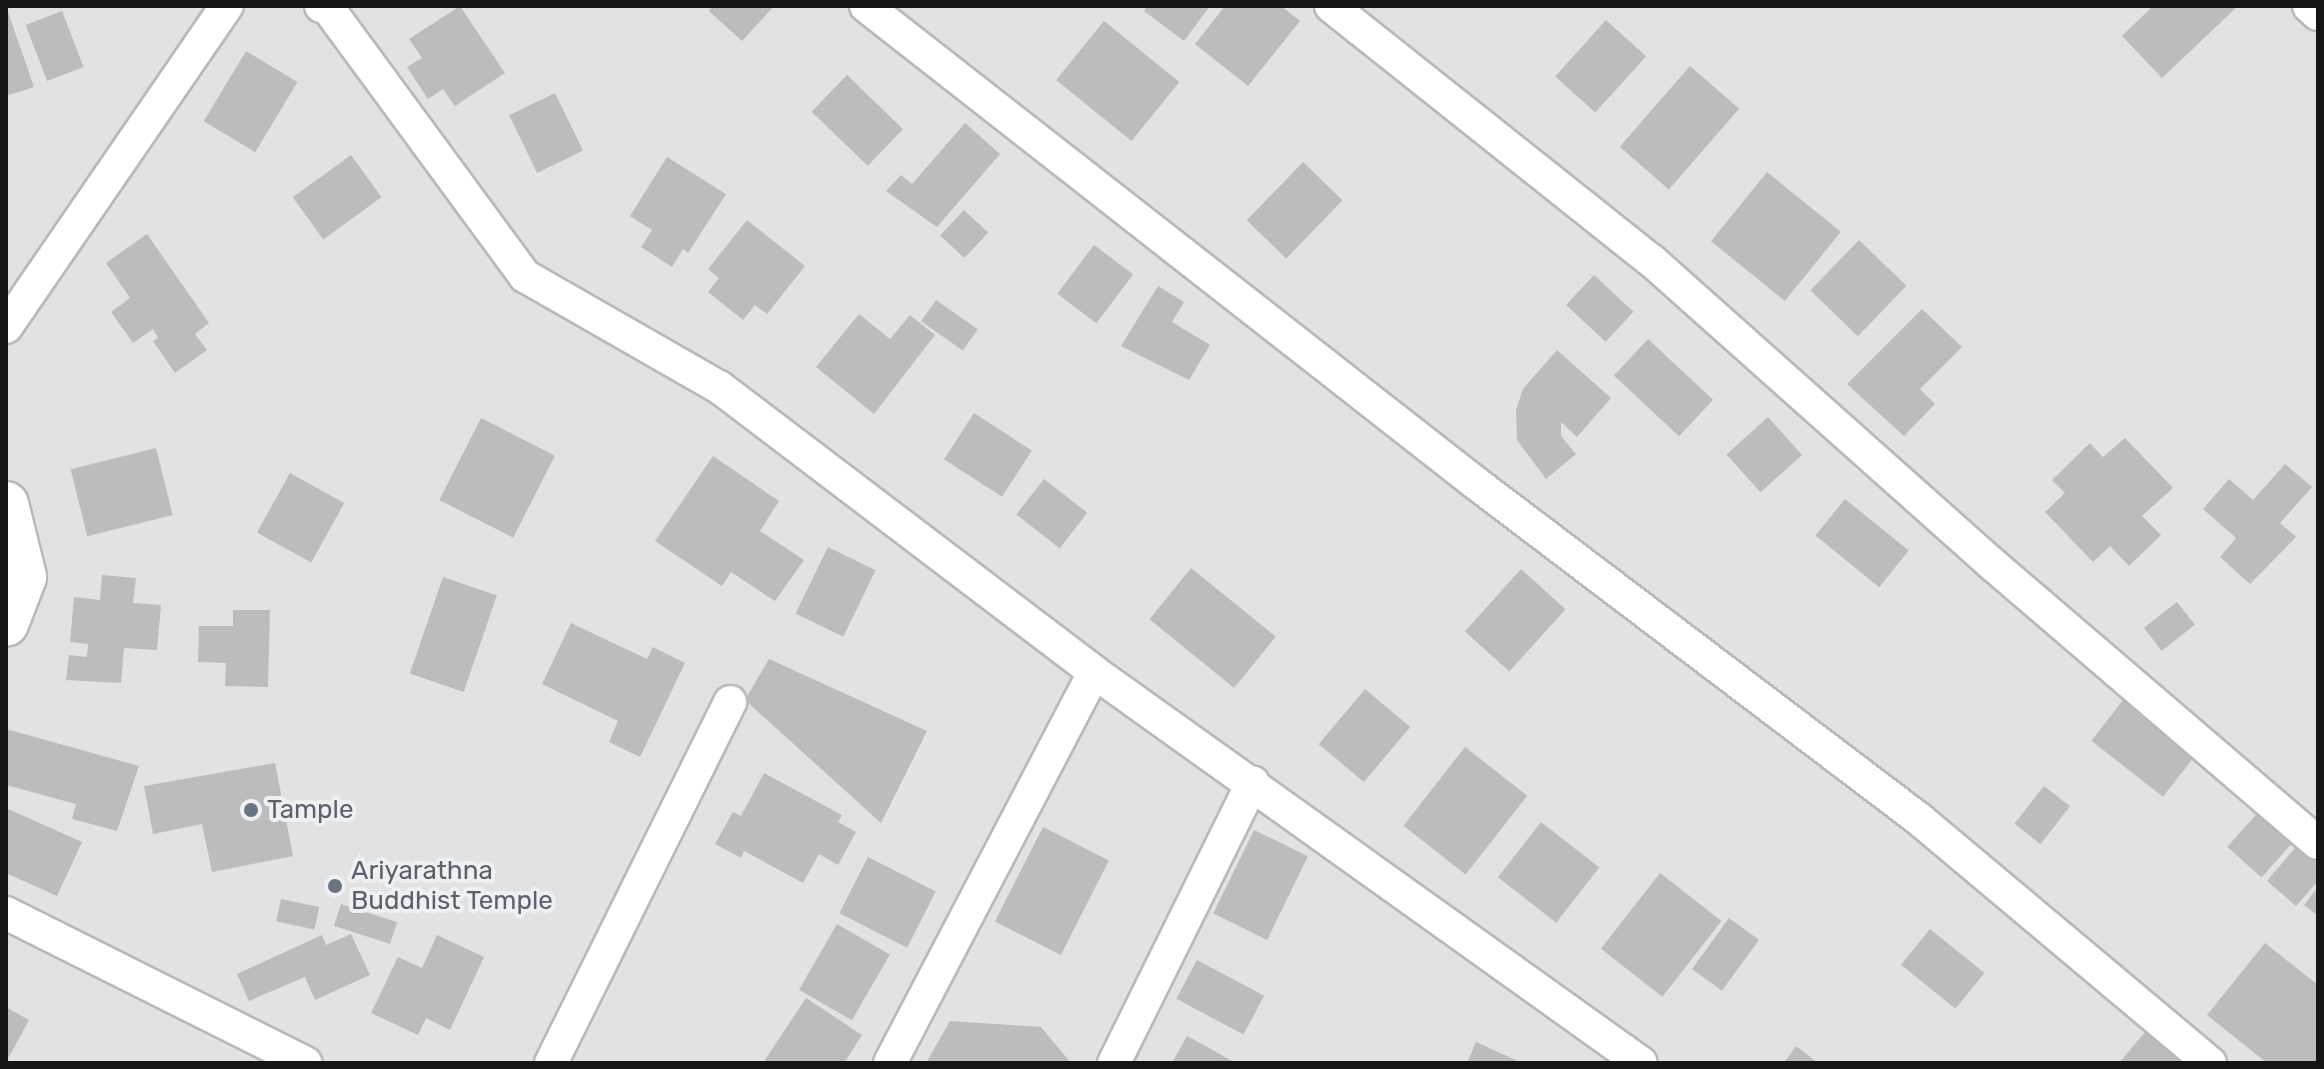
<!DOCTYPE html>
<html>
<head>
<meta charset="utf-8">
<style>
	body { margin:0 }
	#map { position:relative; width:2324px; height:1069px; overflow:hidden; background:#e1e2e4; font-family:Rubik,sans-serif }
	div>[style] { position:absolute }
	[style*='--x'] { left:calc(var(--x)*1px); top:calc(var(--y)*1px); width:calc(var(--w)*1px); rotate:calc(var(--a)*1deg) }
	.building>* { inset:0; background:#bbbcbe; transform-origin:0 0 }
	.roads { filter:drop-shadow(2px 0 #b8b9ba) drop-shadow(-2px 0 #b8b9ba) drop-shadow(0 2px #b8b9ba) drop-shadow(0 -2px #b8b9ba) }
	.street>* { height:32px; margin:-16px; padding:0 16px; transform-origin:16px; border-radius:16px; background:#fff }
	.primary>* { height:44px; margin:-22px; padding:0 22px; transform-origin:22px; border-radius:22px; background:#fff }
	.dots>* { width:22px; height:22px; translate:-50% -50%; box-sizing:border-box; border:4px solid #eef0f1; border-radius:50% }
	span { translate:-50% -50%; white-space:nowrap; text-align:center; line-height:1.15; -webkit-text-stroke:8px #eef0f1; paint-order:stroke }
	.worship-label { font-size:26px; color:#5b616d }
	.left { translate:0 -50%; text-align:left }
	.frame { position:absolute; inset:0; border:8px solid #151516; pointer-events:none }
</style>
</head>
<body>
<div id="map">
	<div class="building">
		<i style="clip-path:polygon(6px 6px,34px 87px,6px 96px)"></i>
		<i style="clip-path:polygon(460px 6px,505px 73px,455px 106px,443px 89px,428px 99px,407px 67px,422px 58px,409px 39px)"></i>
		<i style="clip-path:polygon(713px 6px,774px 6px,742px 41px,709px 11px)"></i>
		<i style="clip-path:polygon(1147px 6px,1210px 6px,1184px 41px,1144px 11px)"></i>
		<i style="clip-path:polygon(1225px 6px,1281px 6px,1300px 21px,1248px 86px,1195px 44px)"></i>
		<i style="clip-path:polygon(2153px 6px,2238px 6px,2162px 78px,2122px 36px)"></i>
		<i style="left:62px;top:11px;width:60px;height:39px;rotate:69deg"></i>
		<i style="left:1606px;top:20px;width:54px;height:76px;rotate:42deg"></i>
		<i style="left:1104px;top:21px;width:97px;height:76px;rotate:39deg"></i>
		<i style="left:246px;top:51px;width:60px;height:82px;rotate:31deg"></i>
		<i style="left:1690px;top:66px;width:65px;height:107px;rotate:41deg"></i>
		<i style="left:847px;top:75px;width:78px;height:51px;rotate:44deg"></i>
		<i style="left:555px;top:93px;width:64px;height:51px;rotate:64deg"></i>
		<i style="clip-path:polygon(965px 123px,1000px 154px,937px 227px,886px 191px,901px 175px,912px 184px)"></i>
		<i style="left:351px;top:155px;width:52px;height:72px;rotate:54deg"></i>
		<i style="clip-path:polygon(667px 157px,726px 194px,688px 253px,683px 249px,672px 267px,641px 247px,652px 230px,630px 216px)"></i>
		<i style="left:1303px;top:162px;width:55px;height:81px;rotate:44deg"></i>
		<i style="left:1767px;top:172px;width:95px;height:89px;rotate:39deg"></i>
		<i style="left:964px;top:210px;width:33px;height:35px;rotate:43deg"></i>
		<i style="clip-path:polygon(747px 220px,805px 266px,767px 314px,755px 305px,743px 320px,708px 292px,719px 278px,708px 269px)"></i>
		<i style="clip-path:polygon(147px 234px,209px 323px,195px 334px,207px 350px,175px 373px,153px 341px,158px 338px,153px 329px,133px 343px,111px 312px,130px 298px,106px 263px)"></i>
		<i style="left:1859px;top:240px;width:66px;height:70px;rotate:44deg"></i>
		<i style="left:1094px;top:245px;width:49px;height:61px;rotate:37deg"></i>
		<i style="left:1594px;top:275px;width:54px;height:41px;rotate:43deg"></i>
		<i style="clip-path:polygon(1158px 286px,1184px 302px,1172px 322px,1210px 345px,1189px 380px,1121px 346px)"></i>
		<i style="left:936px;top:300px;width:51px;height:26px;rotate:35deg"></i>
		<i style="clip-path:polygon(1922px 309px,1962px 347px,1920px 389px,1935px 404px,1904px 436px,1847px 384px)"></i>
		<i style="clip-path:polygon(859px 314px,890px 339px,910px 315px,935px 335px,874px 414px,816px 367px)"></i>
		<i style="left:1648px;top:339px;width:89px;height:50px;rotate:43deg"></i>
		<i style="clip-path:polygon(1557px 350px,1611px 398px,1577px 437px,1561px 422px,1561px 436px,1576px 454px,1546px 479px,1517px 440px,1516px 410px,1523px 389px)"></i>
		<i style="left:974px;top:413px;width:69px;height:55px;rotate:33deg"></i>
		<i style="left:1768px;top:417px;width:51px;height:56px;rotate:48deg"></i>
		<i style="left:481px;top:418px;width:83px;height:92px;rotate:27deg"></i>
		<i style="clip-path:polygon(2125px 438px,2173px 488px,2142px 516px,2161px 535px,2129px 566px,2110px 546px,2093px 562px,2045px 512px,2065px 493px,2052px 480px,2090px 443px,2103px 457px)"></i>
		<i style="left:156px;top:448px;width:69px;height:88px;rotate:76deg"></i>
		<i style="clip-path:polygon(713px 456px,779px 501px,760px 531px,804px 560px,775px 601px,731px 572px,722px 586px,655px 541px)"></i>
		<i style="clip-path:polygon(2285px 464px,2312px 487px,2280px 523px,2296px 537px,2250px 584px,2220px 557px,2236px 538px,2203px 509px,2229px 479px,2253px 500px)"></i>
		<i style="left:290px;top:473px;width:62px;height:68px;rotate:29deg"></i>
		<i style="left:1044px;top:479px;width:55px;height:45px;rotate:38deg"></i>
		<i style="left:1845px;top:499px;width:82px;height:47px;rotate:39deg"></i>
		<i style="left:828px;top:547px;width:53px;height:74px;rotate:26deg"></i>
		<i style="left:1191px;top:568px;width:109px;height:66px;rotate:39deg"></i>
		<i style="left:1521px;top:569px;width:60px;height:84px;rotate:42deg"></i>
		<i style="clip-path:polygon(102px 575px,136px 578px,133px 603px,161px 605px,157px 650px,124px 648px,121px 683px,66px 680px,69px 655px,87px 657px,88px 644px,70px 642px,74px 597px,100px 600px)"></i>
		<i style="left:443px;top:577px;width:57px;height:102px;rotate:19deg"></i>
		<i style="left:2177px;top:602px;width:29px;height:42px;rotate:52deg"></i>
		<i style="clip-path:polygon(233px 610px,270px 610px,268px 687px,225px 686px,226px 663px,198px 662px,199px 626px,233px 626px)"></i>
		<i style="clip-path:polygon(571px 623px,647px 659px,653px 647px,685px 663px,640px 757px,609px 742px,618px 721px,542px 684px)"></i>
		<i style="clip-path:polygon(769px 659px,927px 731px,881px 823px,745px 700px)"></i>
		<i style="left:1365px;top:689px;width:59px;height:72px;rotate:40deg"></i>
		<i style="left:2127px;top:695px;width:91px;height:58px;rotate:38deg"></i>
		<i style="clip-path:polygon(6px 729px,139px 766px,117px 831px,72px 819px,76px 804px,6px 785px)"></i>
		<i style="left:1465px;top:747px;width:79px;height:100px;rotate:38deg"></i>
		<i style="clip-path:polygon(275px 763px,293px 856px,212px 872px,202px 824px,153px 834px,144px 786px)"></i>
		<i style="clip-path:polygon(764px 773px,842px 815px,838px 822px,856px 832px,838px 865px,819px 854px,803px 883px,744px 851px,741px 858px,715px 844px,733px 812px,741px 816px)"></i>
		<i style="left:2044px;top:786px;width:33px;height:48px;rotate:38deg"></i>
		<i style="clip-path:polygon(6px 808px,82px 842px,57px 896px,6px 873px)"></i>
		<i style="left:2262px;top:808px;width:46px;height:52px;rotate:42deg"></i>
		<i style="left:1541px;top:822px;width:74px;height:70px;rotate:38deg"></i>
		<i style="left:1043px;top:827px;width:74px;height:106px;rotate:27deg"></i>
		<i style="left:1254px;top:830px;width:60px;height:93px;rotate:26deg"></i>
		<i style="clip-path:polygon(2299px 843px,2318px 859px,2318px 881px,2296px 906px,2267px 881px)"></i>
		<i style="left:868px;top:857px;width:76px;height:63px;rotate:27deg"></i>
		<i style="left:1660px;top:873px;width:78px;height:96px;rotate:38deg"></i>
		<i style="clip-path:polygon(2318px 887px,2318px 916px,2304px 905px)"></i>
		<i style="left:281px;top:899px;width:39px;height:23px;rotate:12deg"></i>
		<i style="left:341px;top:904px;width:59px;height:23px;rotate:18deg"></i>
		<i style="left:1729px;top:918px;width:37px;height:63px;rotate:36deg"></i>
		<i style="left:837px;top:924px;width:61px;height:76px;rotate:30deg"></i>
		<i style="left:1930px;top:929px;width:70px;height:46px;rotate:39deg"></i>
		<i style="clip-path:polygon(351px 934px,370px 975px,315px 1000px,305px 977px,249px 1001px,237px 974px,322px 935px,326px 945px)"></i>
		<i style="clip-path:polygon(437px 935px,484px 957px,450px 1030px,426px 1018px,418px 1035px,371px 1013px,398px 957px,422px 968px)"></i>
		<i style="clip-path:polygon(2265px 943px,2318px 985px,2318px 1063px,2267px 1063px,2207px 1015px)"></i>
		<i style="left:1197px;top:960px;width:76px;height:44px;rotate:28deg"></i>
		<i style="clip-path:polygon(806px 998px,862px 1035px,844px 1063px,763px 1063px)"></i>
		<i style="clip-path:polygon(6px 1007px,29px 1020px,9px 1057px,6px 1056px)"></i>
		<i style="clip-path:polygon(950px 1021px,1041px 1027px,1071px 1063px,926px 1063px)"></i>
		<i style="clip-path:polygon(2145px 1032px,2181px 1063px,2119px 1063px)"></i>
		<i style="clip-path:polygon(1187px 1036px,1236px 1063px,1172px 1063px)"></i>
		<i style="clip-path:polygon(1476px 1042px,1522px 1063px,1467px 1063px)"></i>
		<i style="clip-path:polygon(1796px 1046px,1818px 1063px,1784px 1063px)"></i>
	</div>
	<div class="roads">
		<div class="street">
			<i style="--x:321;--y:6;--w:7;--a:16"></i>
			<i style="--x:328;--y:8;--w:333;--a:53.7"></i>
			<i style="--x:525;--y:276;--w:224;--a:29.8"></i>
			<i style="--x:719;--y:387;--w:471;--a:37.2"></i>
			<i style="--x:1094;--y:672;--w:672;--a:35.56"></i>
			<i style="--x:866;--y:6;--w:771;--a:38.04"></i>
			<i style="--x:1473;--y:481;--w:560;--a:37.16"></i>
			<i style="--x:1919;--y:819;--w:380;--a:40"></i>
			<i style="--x:1331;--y:6;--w:410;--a:38.5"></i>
			<i style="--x:1652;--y:261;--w:454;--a:41.7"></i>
			<i style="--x:1991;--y:563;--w:430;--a:40.6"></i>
			<i style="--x:2309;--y:6;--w:12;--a:42"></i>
			<i style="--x:6;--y:327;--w:390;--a:-55.5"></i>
			<i style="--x:6;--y:913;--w:335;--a:26.6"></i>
			<i style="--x:551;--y:1063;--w:403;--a:-63.6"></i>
			<i style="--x:890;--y:1063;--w:441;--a:-62.4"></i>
			<i style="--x:1114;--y:1063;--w:313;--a:-63.7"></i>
		</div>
		<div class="primary">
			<i style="--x:6;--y:504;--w:75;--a:76.1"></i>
			<i style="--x:24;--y:577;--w:50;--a:111"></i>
		</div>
	</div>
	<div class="dots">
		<i style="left:251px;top:810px;background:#6b7280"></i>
		<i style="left:335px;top:886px;background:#6b7280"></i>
	</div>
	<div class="worship-label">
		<span class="left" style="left:267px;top:810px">Tample</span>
		<span class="left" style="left:351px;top:886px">Ariyarathna<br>Buddhist Temple</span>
	</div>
	<div class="frame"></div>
</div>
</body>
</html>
